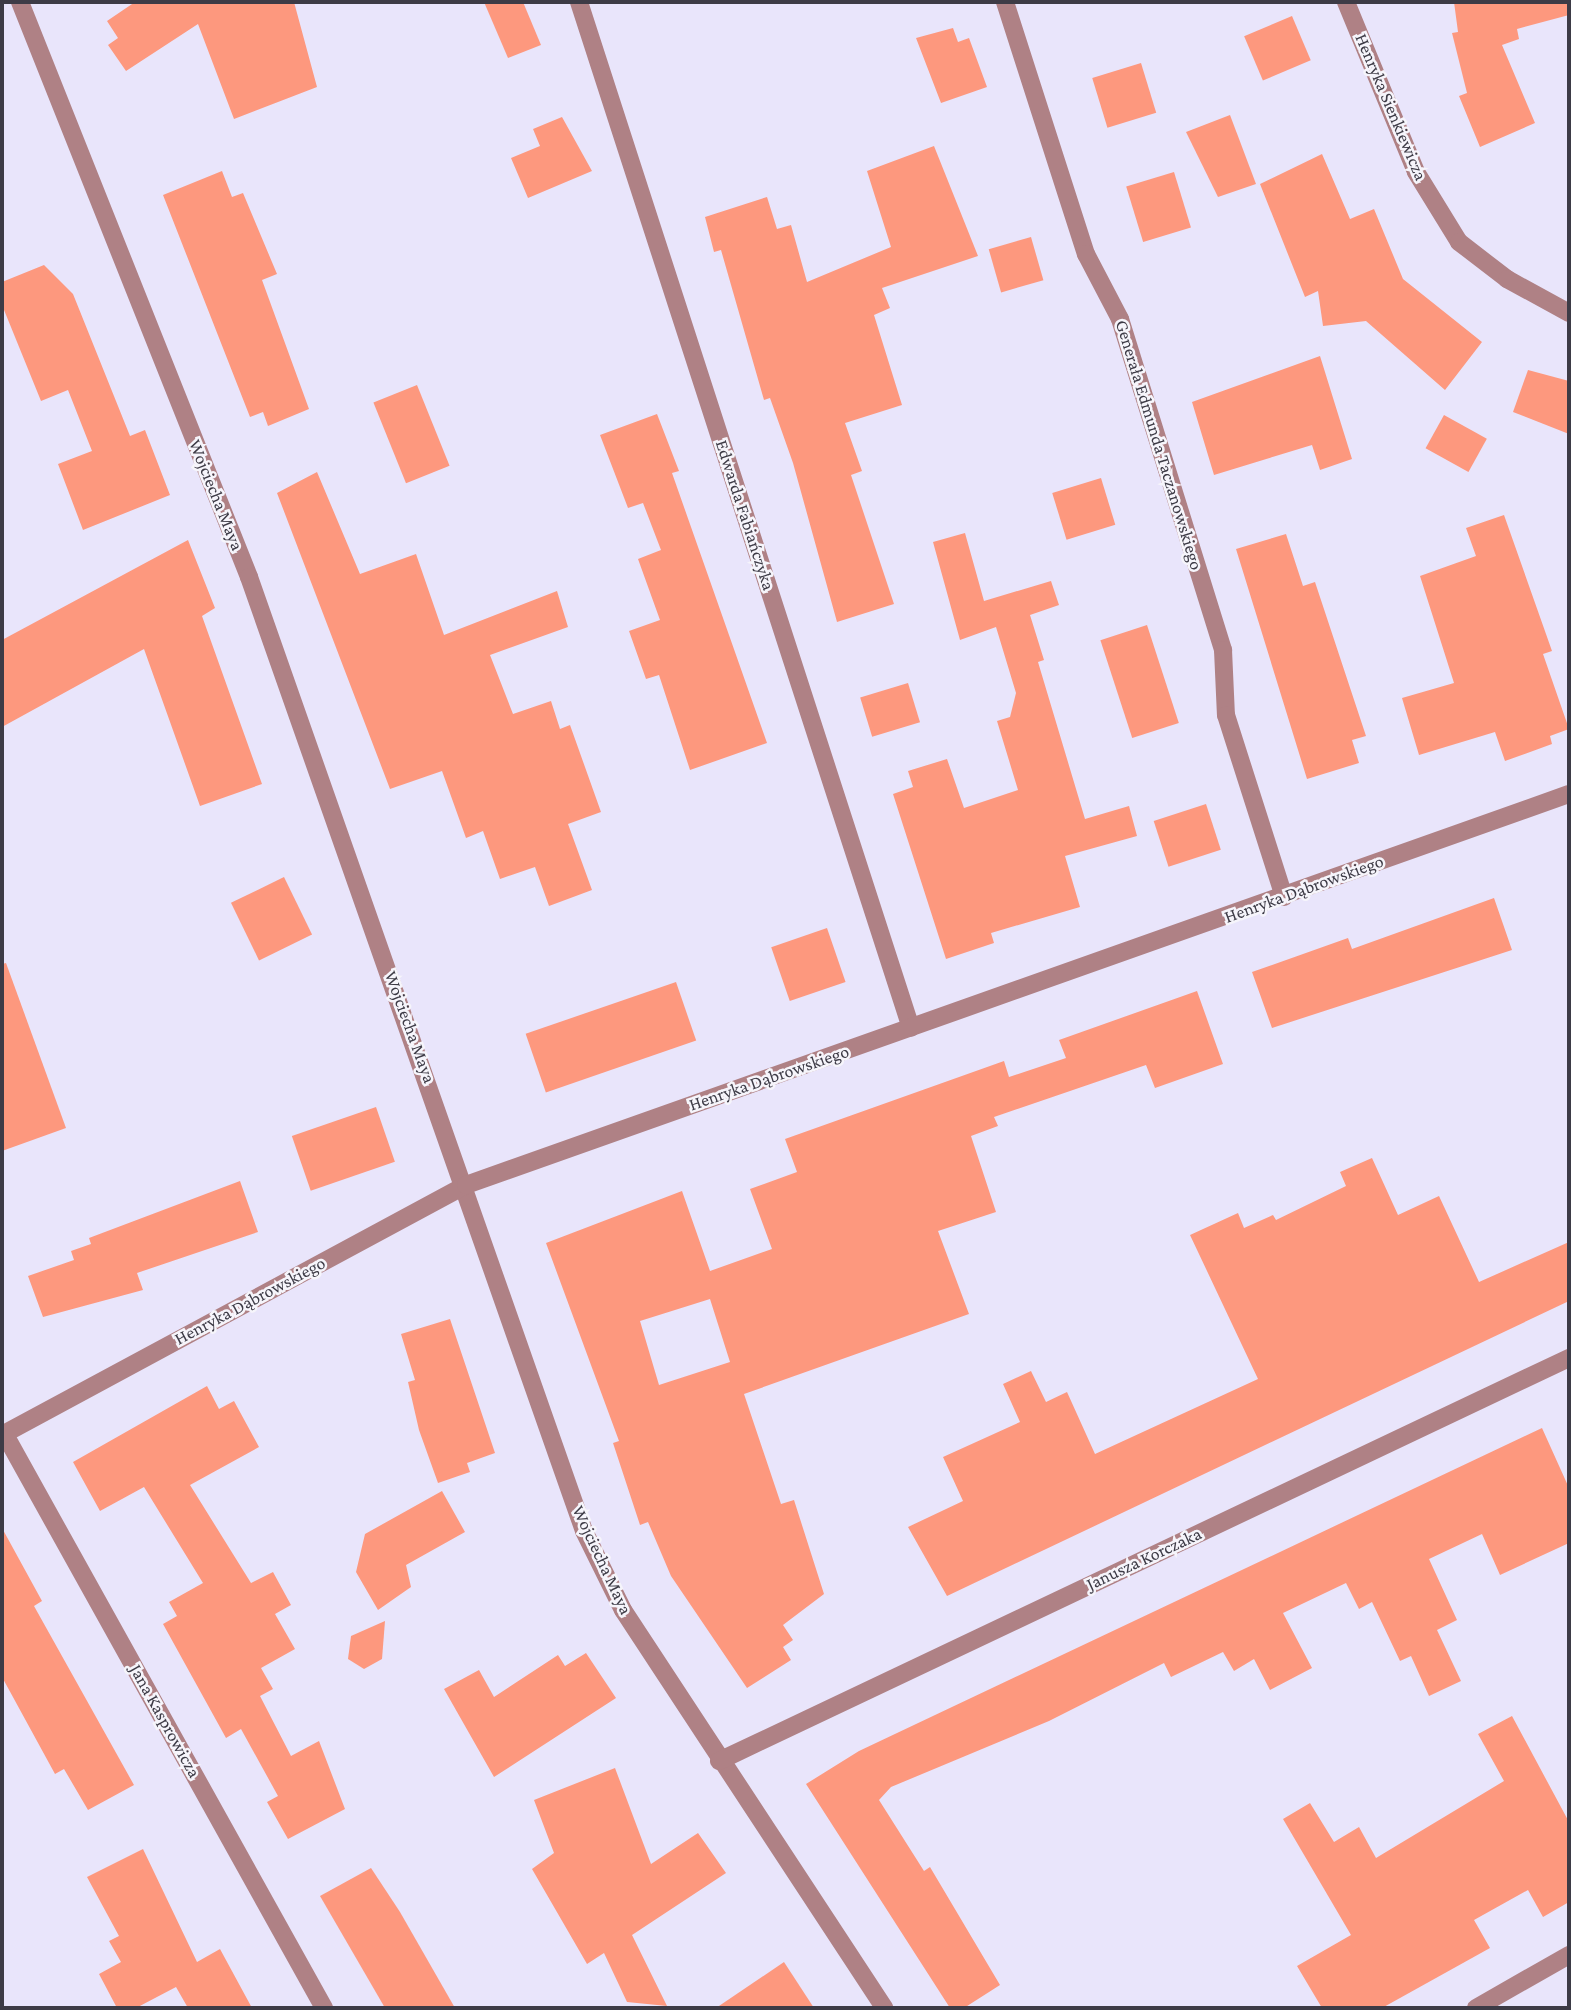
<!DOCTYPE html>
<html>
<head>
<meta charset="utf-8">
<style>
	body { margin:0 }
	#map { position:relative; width:1571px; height:2010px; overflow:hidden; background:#e9e5fb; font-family:"Crimson Pro",serif }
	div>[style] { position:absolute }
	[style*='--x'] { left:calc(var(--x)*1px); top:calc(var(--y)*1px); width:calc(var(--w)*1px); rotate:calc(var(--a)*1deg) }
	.building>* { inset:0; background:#fd987e; transform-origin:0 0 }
	.minor>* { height:18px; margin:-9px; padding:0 9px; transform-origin:9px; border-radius:9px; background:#af8185 }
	span { translate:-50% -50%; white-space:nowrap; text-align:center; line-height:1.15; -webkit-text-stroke:5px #f6f5fb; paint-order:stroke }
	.street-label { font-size:18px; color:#3d3b46 }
	.frame { position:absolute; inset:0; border:4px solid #3d3b46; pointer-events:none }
</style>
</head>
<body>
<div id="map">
	<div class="building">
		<i style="clip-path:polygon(135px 2px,294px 2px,317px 87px,234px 119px,198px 24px,126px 71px,108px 45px,118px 38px,107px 21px)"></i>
		<i style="clip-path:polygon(484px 2px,523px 2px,541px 45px,508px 58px)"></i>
		<i style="clip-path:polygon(1454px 2px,1569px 2px,1569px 15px,1517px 29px,1519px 39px,1502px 45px,1535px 123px,1480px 147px,1459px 96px,1467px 93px,1452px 33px,1458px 32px)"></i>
		<i style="left:1292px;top:16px;width:48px;height:52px;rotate:67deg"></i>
		<i style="clip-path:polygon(953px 28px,958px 42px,969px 38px,987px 87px,941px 103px,916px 38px)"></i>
		<i style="left:1141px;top:63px;width:52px;height:51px;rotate:73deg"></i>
		<i style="clip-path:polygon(1230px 115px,1256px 184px,1218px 197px,1186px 132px)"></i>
		<i style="clip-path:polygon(562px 117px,592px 171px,528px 198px,511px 158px,540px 146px,533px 129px)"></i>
		<i style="clip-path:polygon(934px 146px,978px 256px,882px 288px,890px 308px,874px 315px,902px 405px,845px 423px,862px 471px,851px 475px,894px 604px,837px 622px,793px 463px,770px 398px,764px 400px,721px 250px,714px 252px,705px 217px,767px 197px,777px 229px,791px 225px,807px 282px,891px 247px,867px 171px)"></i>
		<i style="clip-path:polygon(1322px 154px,1350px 219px,1374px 209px,1403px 279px,1482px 342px,1445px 390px,1366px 321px,1323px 326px,1318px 291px,1305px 297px,1260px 184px)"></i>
		<i style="clip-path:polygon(222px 171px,232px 197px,243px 193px,277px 274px,262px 280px,309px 409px,268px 426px,263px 412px,250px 417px,163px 195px)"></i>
		<i style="left:1174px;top:172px;width:58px;height:50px;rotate:73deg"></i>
		<i style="left:1031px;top:237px;width:45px;height:44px;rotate:74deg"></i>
		<i style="clip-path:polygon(44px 265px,73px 294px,130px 436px,145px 430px,170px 495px,83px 530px,58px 464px,92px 451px,68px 390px,41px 401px,2px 305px,2px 282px)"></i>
		<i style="clip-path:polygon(1320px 356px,1352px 459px,1320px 470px,1312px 445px,1214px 475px,1192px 402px)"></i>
		<i style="clip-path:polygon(1528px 370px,1569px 381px,1569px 434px,1513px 412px)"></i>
		<i style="left:417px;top:385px;width:87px;height:47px;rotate:68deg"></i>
		<i style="clip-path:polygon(657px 414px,679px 471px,672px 473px,767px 743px,690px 770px,659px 675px,646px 679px,629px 631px,660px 620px,638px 559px,661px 550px,643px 503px,628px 508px,600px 435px)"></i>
		<i style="left:1444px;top:415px;width:49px;height:38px;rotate:29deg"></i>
		<i style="clip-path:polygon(317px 472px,360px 574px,416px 554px,444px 635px,557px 591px,568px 627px,490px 655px,513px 714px,551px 701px,560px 729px,570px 725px,601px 812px,568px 824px,592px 890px,549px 906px,535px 867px,500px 879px,483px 831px,466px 838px,442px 771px,390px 789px,277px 493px)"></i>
		<i style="left:1101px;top:478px;width:49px;height:51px;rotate:73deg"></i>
		<i style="clip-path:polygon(1504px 515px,1552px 651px,1543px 654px,1569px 729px,1550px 736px,1552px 744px,1505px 761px,1495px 732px,1419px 755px,1402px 698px,1454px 683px,1420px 576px,1476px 556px,1466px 528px)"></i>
		<i style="clip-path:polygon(965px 533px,984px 601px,1051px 581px,1059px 605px,1030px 615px,1044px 660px,1038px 662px,1085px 819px,1129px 806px,1137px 836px,1065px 856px,1080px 907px,991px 933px,994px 943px,946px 959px,893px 794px,913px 787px,908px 771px,947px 759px,964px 808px,1018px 790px,997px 721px,1010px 717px,1016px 693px,996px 627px,960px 640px,933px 542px)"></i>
		<i style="clip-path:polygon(1286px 534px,1303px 586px,1315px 582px,1366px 736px,1352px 740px,1359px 763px,1307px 779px,1236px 549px)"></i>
		<i style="clip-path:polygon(188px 540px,215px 608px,202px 616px,262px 784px,200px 806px,144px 649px,2px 727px,2px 640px)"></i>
		<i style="left:1147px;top:625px;width:103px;height:49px;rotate:72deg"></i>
		<i style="left:908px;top:683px;width:41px;height:50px;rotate:73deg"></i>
		<i style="left:1206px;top:804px;width:48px;height:55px;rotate:72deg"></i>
		<i style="left:284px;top:877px;width:64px;height:59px;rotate:64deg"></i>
		<i style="clip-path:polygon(1494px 898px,1512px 950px,1272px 1028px,1252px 972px,1348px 938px,1352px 949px)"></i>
		<i style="left:827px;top:928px;width:57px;height:59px;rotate:71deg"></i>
		<i style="clip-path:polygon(6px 963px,66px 1128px,2px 1151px,2px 964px)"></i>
		<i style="left:676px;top:982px;width:62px;height:159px;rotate:71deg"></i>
		<i style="clip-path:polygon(evenodd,1197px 991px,1223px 1064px,1155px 1088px,1146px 1065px,994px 1117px,998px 1126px,971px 1136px,996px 1212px,938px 1231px,969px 1314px,744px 1394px,781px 1504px,794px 1500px,824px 1594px,783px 1625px,793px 1640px,783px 1647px,791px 1660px,747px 1688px,671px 1576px,648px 1522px,640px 1525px,613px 1443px,619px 1441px,546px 1243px,682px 1191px,710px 1271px,772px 1249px,750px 1189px,797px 1172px,785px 1139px,1004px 1061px,1009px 1077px,1066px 1058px,1059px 1040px,1197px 991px,710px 1299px,730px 1362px,659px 1385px,640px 1321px,710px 1299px)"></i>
		<i style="left:376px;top:1107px;width:58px;height:89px;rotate:71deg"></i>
		<i style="clip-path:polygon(1372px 1158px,1398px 1215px,1439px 1196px,1479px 1282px,1569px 1242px,1569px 1301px,947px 1596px,908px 1527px,963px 1501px,943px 1457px,1020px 1422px,1003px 1384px,1031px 1371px,1046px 1402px,1067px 1392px,1095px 1454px,1258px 1379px,1190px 1235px,1238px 1213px,1244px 1228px,1273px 1215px,1276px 1220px,1346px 1186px,1340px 1172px)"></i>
		<i style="clip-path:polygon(240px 1181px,258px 1232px,137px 1273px,143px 1290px,43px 1317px,28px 1276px,74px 1260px,71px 1251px,91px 1244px,89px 1238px)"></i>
		<i style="clip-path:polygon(450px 1319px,495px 1453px,467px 1463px,470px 1472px,438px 1483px,419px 1430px,408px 1382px,415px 1380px,401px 1334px)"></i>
		<i style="clip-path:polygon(207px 1386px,219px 1409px,234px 1401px,259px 1447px,190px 1485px,251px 1583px,273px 1572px,291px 1605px,275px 1614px,295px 1649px,261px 1668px,273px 1689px,260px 1696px,291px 1756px,319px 1741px,345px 1809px,288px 1839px,267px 1802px,278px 1796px,241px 1729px,226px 1738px,163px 1624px,177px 1616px,169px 1602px,203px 1583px,144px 1487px,100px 1511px,73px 1462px)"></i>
		<i style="clip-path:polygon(1542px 1428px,1569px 1488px,1569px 1543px,1500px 1575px,1482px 1534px,1429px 1559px,1457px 1620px,1437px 1630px,1461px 1681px,1429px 1696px,1411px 1656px,1400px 1661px,1372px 1602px,1359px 1609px,1346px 1583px,1283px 1613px,1312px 1668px,1270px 1690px,1254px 1659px,1234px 1671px,1223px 1652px,1171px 1677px,1164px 1663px,1049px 1721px,891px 1787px,879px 1800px,924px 1871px,930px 1867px,1000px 1985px,964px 2008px,950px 2008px,806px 1784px,859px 1751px)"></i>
		<i style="clip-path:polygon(442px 1491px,465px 1532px,406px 1565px,411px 1587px,378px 1610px,356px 1572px,365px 1534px)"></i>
		<i style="clip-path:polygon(2px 1528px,42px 1601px,34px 1606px,134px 1785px,88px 1810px,64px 1769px,55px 1774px,2px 1677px)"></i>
		<i style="clip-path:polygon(385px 1621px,382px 1659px,364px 1669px,348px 1659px,351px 1636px)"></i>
		<i style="clip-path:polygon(586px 1653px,616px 1698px,494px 1777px,444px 1689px,479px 1670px,494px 1697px,558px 1655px,565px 1666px)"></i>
		<i style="clip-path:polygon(1512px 1716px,1569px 1822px,1569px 1902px,1543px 1917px,1528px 1890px,1474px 1920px,1490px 1948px,1382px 2008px,1322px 2008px,1297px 1966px,1351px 1935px,1283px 1819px,1310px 1803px,1334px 1842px,1359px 1827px,1376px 1858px,1504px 1781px,1478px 1734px)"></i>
		<i style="clip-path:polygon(615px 1768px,651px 1864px,698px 1833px,726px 1873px,632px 1935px,667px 2006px,627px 2002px,604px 1953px,587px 1964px,532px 1869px,554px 1853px,534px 1800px)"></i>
		<i style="clip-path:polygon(143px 1849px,197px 1962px,220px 1949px,252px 2008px,188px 2008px,176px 1987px,136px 2008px,117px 2008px,99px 1974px,121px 1962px,109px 1941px,119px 1936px,87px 1877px)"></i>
		<i style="clip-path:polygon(371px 1868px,400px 1912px,455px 2008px,385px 2008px,320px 1896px)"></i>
		<i style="clip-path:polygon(784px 1962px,814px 2008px,716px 2008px)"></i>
	</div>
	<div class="minor">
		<i style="--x:20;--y:2;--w:619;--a:68.28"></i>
		<i style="--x:249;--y:577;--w:1011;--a:70.65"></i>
		<i style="--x:584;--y:1531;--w:88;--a:63.7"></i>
		<i style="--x:623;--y:1610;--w:476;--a:56.7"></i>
		<i style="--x:579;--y:2;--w:1078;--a:72.07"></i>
		<i style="--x:1005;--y:2;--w:265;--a:72.2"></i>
		<i style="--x:1086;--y:254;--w:73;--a:62.4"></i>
		<i style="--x:1120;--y:319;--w:347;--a:72.7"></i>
		<i style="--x:1223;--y:650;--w:65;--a:87.4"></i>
		<i style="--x:1226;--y:715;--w:191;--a:72.3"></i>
		<i style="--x:1346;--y:2;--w:184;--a:67.6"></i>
		<i style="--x:1416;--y:172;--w:82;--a:58.4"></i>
		<i style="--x:1459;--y:242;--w:61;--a:37.6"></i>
		<i style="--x:1507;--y:279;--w:71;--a:28.7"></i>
		<i style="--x:4;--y:1433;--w:658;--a:60.9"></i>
		<i style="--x:2;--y:1435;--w:527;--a:-28.32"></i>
		<i style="--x:466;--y:1185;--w:1170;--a:-19.52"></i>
		<i style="--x:719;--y:1761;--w:941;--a:-25.37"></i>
		<i style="--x:1476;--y:2008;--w:107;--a:-29.7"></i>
	</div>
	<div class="street-label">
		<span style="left:1391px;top:107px;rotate:67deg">Henryka Sienkiewicza</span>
		<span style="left:1159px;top:445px;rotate:73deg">Generała Edmunda Taczanowskiego</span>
		<span style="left:216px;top:495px;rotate:68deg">Wojciecha Maya</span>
		<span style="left:745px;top:515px;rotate:72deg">Edwarda Fabiańczyka</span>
		<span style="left:1304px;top:889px;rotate:-20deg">Henryka Dąbrowskiego</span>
		<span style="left:410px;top:1027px;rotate:70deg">Wojciecha Maya</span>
		<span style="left:769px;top:1078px;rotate:-19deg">Henryka Dąbrowskiego</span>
		<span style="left:250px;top:1301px;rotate:-28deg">Henryka Dąbrowskiego</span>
		<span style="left:1144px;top:1559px;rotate:-25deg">Janusza Korczaka</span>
		<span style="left:602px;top:1560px;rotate:65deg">Wojciecha Maya</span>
		<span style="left:165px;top:1721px;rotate:61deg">Jana Kasprowicza</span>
	</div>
	<div class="frame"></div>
</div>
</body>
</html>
